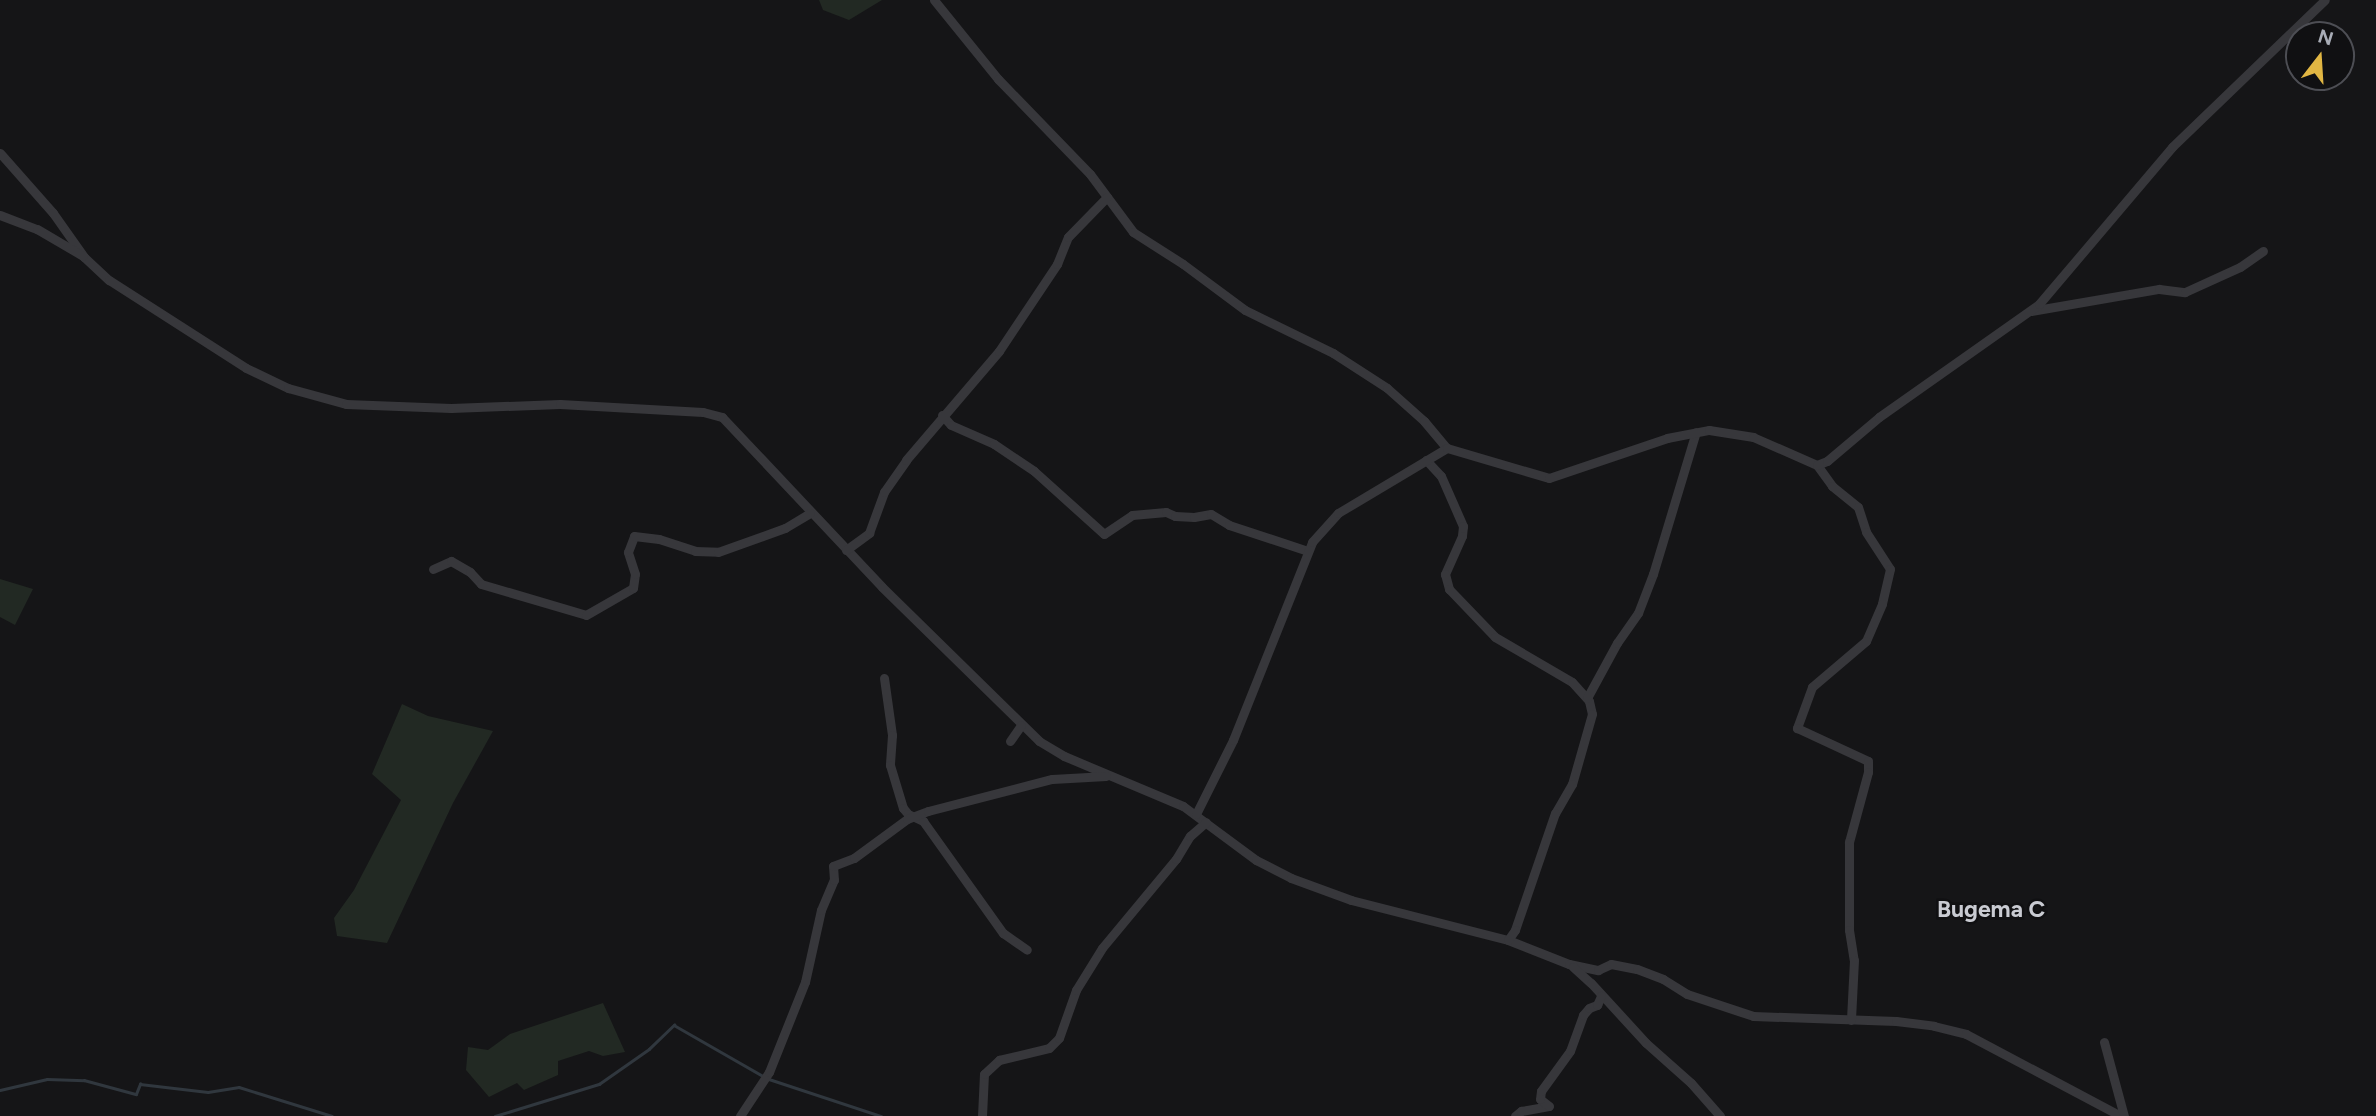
<!DOCTYPE html>
<html>
<head>
<meta charset="utf-8">
<style>
	body { margin:0 }
	#map { position:relative; width:2376px; height:1116px; overflow:hidden; background:#151517; font-family:Figtree,sans-serif }
	div>[style] { position:absolute }
	[style*='--x'] { left:calc(var(--x)*1px); top:calc(var(--y)*1px); width:calc(var(--w)*1px); rotate:calc(var(--a)*1deg) }
	.green>* { inset:0; background:#222923 }
	.stream>* { height:2.5px; margin:-1.25px; padding:0 1.25px; transform-origin:1.25px; border-radius:1.25px; background:#30373e }
	.minor>* { height:9px; margin:-4.5px; padding:0 4.5px; transform-origin:4.5px; border-radius:4.5px; background:#37373b }
	span { translate:-50% -50%; white-space:nowrap; text-align:center; line-height:1.15; -webkit-text-stroke:5px #101012; paint-order:stroke }
	.quarter-label { font-size:23px; color:#c9cbd2; font-weight:700 }
	.north { position:absolute; left:2285px; top:21px; width:70px; height:70px; box-sizing:border-box; background:#101012; border:2px solid #4d4e54; border-radius:50%; rotate:17deg; font-size:19px; font-weight:700; line-height:28px; text-align:center; color:#a8acb6 }
	.north::after { content:''; display:block; margin:auto; width:24px; height:32px; background:#e1b643; clip-path:polygon(50% 0,100% 100%,50% 72%,0 100%) }
</style>
</head>
<body>
<div id="map">
	<div class="green">
		<i style="clip-path:polygon(819px 0,882px 0,849px 20px,823px 10px)"></i>
		<i style="clip-path:polygon(0 579px,33px 589px,15px 625px,0 617px)"></i>
		<i style="clip-path:polygon(402px 704px,428px 716px,493px 731px,453px 803px,387px 943px,337px 936px,334px 918px,354px 890px,401px 800px,372px 774px)"></i>
		<i style="clip-path:polygon(603px 1003px,625px 1052px,603px 1056px,589px 1051px,558px 1061px,558px 1075px,524px 1090px,517px 1083px,489px 1097px,466px 1070px,468px 1047px,488px 1050px,510px 1034px)"></i>
	</div>
	<div class="stream">
		<i style="--x:769;--y:1079;--w:118;--a:18.3"></i>
		<i style="--x:0;--y:1090;--w:48;--a:-13.2"></i>
		<i style="--x:47;--y:1079;--w:37;--a:2"></i>
		<i style="--x:84;--y:1080;--w:54;--a:15.1"></i>
		<i style="--x:136;--y:1094;--w:11;--a:-68"></i>
		<i style="--x:140;--y:1084;--w:68;--a:6.7"></i>
		<i style="--x:208;--y:1092;--w:31;--a:-9"></i>
		<i style="--x:239;--y:1087;--w:97;--a:17.3"></i>
		<i style="--x:495;--y:1116;--w:109;--a:-17.1"></i>
		<i style="--x:599;--y:1084;--w:61;--a:-35"></i>
		<i style="--x:649;--y:1049;--w:35;--a:-44"></i>
		<i style="--x:674;--y:1025;--w:103;--a:29.8"></i>
	</div>
	<div class="minor">
		<i style="--x:934;--y:0;--w:102;--a:51"></i>
		<i style="--x:998;--y:79;--w:132;--a:45.9"></i>
		<i style="--x:1090;--y:174;--w:72;--a:53.4"></i>
		<i style="--x:1133;--y:232;--w:59;--a:32.6"></i>
		<i style="--x:1183;--y:264;--w:77;--a:36.6"></i>
		<i style="--x:1245;--y:310;--w:98;--a:26"></i>
		<i style="--x:1333;--y:353;--w:64;--a:32.9"></i>
		<i style="--x:1387;--y:388;--w:50;--a:41.7"></i>
		<i style="--x:1424;--y:421;--w:35;--a:50"></i>
		<i style="--x:0;--y:153;--w:80;--a:48.5"></i>
		<i style="--x:53;--y:213;--w:54;--a:54.8"></i>
		<i style="--x:84;--y:257;--w:34;--a:43"></i>
		<i style="--x:109;--y:280;--w:163;--a:32.7"></i>
		<i style="--x:246;--y:368;--w:47;--a:25.5"></i>
		<i style="--x:288;--y:388;--w:60;--a:15.4"></i>
		<i style="--x:346;--y:404;--w:105;--a:2.2"></i>
		<i style="--x:451;--y:408;--w:109;--a:-2.1"></i>
		<i style="--x:560;--y:404;--w:143;--a:3.2"></i>
		<i style="--x:703;--y:412;--w:20;--a:15"></i>
		<i style="--x:722;--y:417;--w:233;--a:46.7"></i>
		<i style="--x:882;--y:587;--w:220;--a:44.4"></i>
		<i style="--x:1039;--y:741;--w:29;--a:31"></i>
		<i style="--x:1064;--y:756;--w:129;--a:22.8"></i>
		<i style="--x:1183;--y:806;--w:91;--a:36.5"></i>
		<i style="--x:1256;--y:860;--w:39;--a:27"></i>
		<i style="--x:1291;--y:878;--w:64;--a:20.1"></i>
		<i style="--x:1351;--y:900;--w:162;--a:14.3"></i>
		<i style="--x:1508;--y:940;--w:66;--a:21.5"></i>
		<i style="--x:1569;--y:964;--w:30;--a:12"></i>
		<i style="--x:1598;--y:970;--w:14;--a:-25"></i>
		<i style="--x:1611;--y:964;--w:26;--a:11"></i>
		<i style="--x:1637;--y:969;--w:28;--a:21"></i>
		<i style="--x:1663;--y:979;--w:28;--a:32"></i>
		<i style="--x:1687;--y:994;--w:70;--a:18.4"></i>
		<i style="--x:1753;--y:1016;--w:143;--a:2"></i>
		<i style="--x:1896;--y:1021;--w:38;--a:7"></i>
		<i style="--x:1934;--y:1026;--w:33;--a:14"></i>
		<i style="--x:1966;--y:1034;--w:175;--a:27.9"></i>
		<i style="--x:0;--y:215;--w:40;--a:21"></i>
		<i style="--x:37;--y:229;--w:53;--a:30.4"></i>
		<i style="--x:2031;--y:311;--w:130;--a:-9.8"></i>
		<i style="--x:2159;--y:289;--w:26;--a:7"></i>
		<i style="--x:2185;--y:292;--w:60;--a:-24.4"></i>
		<i style="--x:2240;--y:267;--w:28;--a:-35"></i>
		<i style="--x:942;--y:415;--w:13;--a:48"></i>
		<i style="--x:951;--y:425;--w:47;--a:23.8"></i>
		<i style="--x:994;--y:444;--w:48;--a:34"></i>
		<i style="--x:1034;--y:471;--w:94;--a:42"></i>
		<i style="--x:1104;--y:534;--w:34;--a:-34"></i>
		<i style="--x:1132;--y:515;--w:34;--a:-5"></i>
		<i style="--x:1166;--y:512;--w:10;--a:24"></i>
		<i style="--x:1175;--y:516;--w:19;--a:3"></i>
		<i style="--x:1194;--y:517;--w:17;--a:-10"></i>
		<i style="--x:1211;--y:514;--w:21;--a:31"></i>
		<i style="--x:1229;--y:525;--w:83;--a:18.2"></i>
		<i style="--x:1426;--y:460;--w:22;--a:47"></i>
		<i style="--x:1441;--y:476;--w:55;--a:66.3"></i>
		<i style="--x:1463;--y:526;--w:10;--a:96"></i>
		<i style="--x:1462;--y:536;--w:42;--a:114.1"></i>
		<i style="--x:1445;--y:574;--w:16;--a:75"></i>
		<i style="--x:1449;--y:589;--w:66;--a:46.2"></i>
		<i style="--x:1495;--y:637;--w:89;--a:30.3"></i>
		<i style="--x:1572;--y:682;--w:25;--a:48"></i>
		<i style="--x:1589;--y:701;--w:13;--a:77"></i>
		<i style="--x:1592;--y:714;--w:73;--a:105.9"></i>
		<i style="--x:1572;--y:784;--w:34;--a:120"></i>
		<i style="--x:1555;--y:813;--w:124;--a:108.9"></i>
		<i style="--x:1515;--y:930;--w:12;--a:125"></i>
		<i style="--x:1817;--y:465;--w:26;--a:54"></i>
		<i style="--x:1832;--y:486;--w:33;--a:39"></i>
		<i style="--x:1858;--y:507;--w:26;--a:72"></i>
		<i style="--x:1866;--y:532;--w:44;--a:57"></i>
		<i style="--x:1890;--y:569;--w:36;--a:103"></i>
		<i style="--x:1882;--y:604;--w:40;--a:113.4"></i>
		<i style="--x:1866;--y:641;--w:71;--a:139.6"></i>
		<i style="--x:1812;--y:687;--w:44;--a:110.1"></i>
		<i style="--x:1797;--y:728;--w:78;--a:24.9"></i>
		<i style="--x:1868;--y:761;--w:11;--a:90"></i>
		<i style="--x:1868;--y:772;--w:73;--a:105.2"></i>
		<i style="--x:1849;--y:842;--w:88;--a:90"></i>
		<i style="--x:1849;--y:930;--w:30;--a:81"></i>
		<i style="--x:1854;--y:960;--w:60;--a:92.9"></i>
		<i style="--x:846;--y:550;--w:29;--a:-36"></i>
		<i style="--x:869;--y:533;--w:44;--a:-69.9"></i>
		<i style="--x:884;--y:492;--w:39;--a:-55"></i>
		<i style="--x:906;--y:460;--w:143;--a:-49.5"></i>
		<i style="--x:999;--y:351;--w:105;--a:-56.3"></i>
		<i style="--x:1057;--y:264;--w:29;--a:-68"></i>
		<i style="--x:1068;--y:237;--w:56;--a:-45.7"></i>
		<i style="--x:433;--y:569;--w:20;--a:-24"></i>
		<i style="--x:451;--y:561;--w:22;--a:30"></i>
		<i style="--x:470;--y:572;--w:16;--a:47"></i>
		<i style="--x:481;--y:584;--w:109;--a:16.4"></i>
		<i style="--x:586;--y:615;--w:54;--a:-29.9"></i>
		<i style="--x:633;--y:588;--w:14;--a:-82"></i>
		<i style="--x:635;--y:574;--w:23;--a:-108"></i>
		<i style="--x:628;--y:552;--w:17;--a:-69"></i>
		<i style="--x:634;--y:536;--w:25;--a:7"></i>
		<i style="--x:659;--y:539;--w:38;--a:18"></i>
		<i style="--x:695;--y:551;--w:23;--a:2"></i>
		<i style="--x:718;--y:552;--w:71;--a:-19.7"></i>
		<i style="--x:785;--y:528;--w:29;--a:-31"></i>
		<i style="--x:884;--y:678;--w:58;--a:82"></i>
		<i style="--x:892;--y:735;--w:30;--a:94"></i>
		<i style="--x:890;--y:765;--w:45;--a:73.2"></i>
		<i style="--x:903;--y:808;--w:8;--a:50"></i>
		<i style="--x:908;--y:814;--w:17;--a:25"></i>
		<i style="--x:923;--y:821;--w:138;--a:54.5"></i>
		<i style="--x:1003;--y:933;--w:29;--a:35"></i>
		<i style="--x:1587;--y:698;--w:63;--a:-61.4"></i>
		<i style="--x:1617;--y:643;--w:37;--a:-55"></i>
		<i style="--x:1638;--y:613;--w:42;--a:-69"></i>
		<i style="--x:1653;--y:574;--w:148;--a:-73.2"></i>
		<i style="--x:1010;--y:741;--w:19;--a:-55"></i>
		<i style="--x:1196;--y:814;--w:83;--a:-63.4"></i>
		<i style="--x:1233;--y:740;--w:213;--a:-68.2"></i>
		<i style="--x:1312;--y:542;--w:39;--a:-48"></i>
		<i style="--x:1338;--y:513;--w:127;--a:-30.8"></i>
		<i style="--x:1447;--y:448;--w:106;--a:16.4"></i>
		<i style="--x:1549;--y:478;--w:125;--a:-18.7"></i>
		<i style="--x:1667;--y:438;--w:43;--a:-10.8"></i>
		<i style="--x:1709;--y:430;--w:45;--a:9"></i>
		<i style="--x:1753;--y:437;--w:70;--a:23.6"></i>
		<i style="--x:1817;--y:465;--w:11;--a:-22"></i>
		<i style="--x:1827;--y:461;--w:68;--a:-40.2"></i>
		<i style="--x:1879;--y:417;--w:196;--a:-35.2"></i>
		<i style="--x:2039;--y:304;--w:206;--a:-49.7"></i>
		<i style="--x:2172;--y:147;--w:212;--a:-43.9"></i>
		<i style="--x:1573;--y:967;--w:24;--a:42"></i>
		<i style="--x:1591;--y:983;--w:81;--a:47.5"></i>
		<i style="--x:1646;--y:1043;--w:60;--a:41.6"></i>
		<i style="--x:1691;--y:1083;--w:44;--a:48.7"></i>
		<i style="--x:2104;--y:1042;--w:77;--a:74.9"></i>
		<i style="--x:740;--y:1116;--w:53;--a:-56.6"></i>
		<i style="--x:769;--y:1072;--w:97;--a:-68.2"></i>
		<i style="--x:805;--y:982;--w:74;--a:-77.5"></i>
		<i style="--x:821;--y:910;--w:33;--a:-67"></i>
		<i style="--x:834;--y:880;--w:14;--a:-94"></i>
		<i style="--x:833;--y:866;--w:22;--a:-21"></i>
		<i style="--x:854;--y:858;--w:66;--a:-36.3"></i>
		<i style="--x:907;--y:819;--w:22;--a:-21"></i>
		<i style="--x:928;--y:811;--w:128;--a:-14.5"></i>
		<i style="--x:1052;--y:779;--w:54;--a:-3.2"></i>
		<i style="--x:982;--y:1116;--w:42;--a:-87.3"></i>
		<i style="--x:984;--y:1074;--w:21;--a:-43"></i>
		<i style="--x:999;--y:1060;--w:51;--a:-13.5"></i>
		<i style="--x:1049;--y:1048;--w:14;--a:-45"></i>
		<i style="--x:1059;--y:1038;--w:51;--a:-70.5"></i>
		<i style="--x:1076;--y:990;--w:49;--a:-58.2"></i>
		<i style="--x:1102;--y:948;--w:116;--a:-50.3"></i>
		<i style="--x:1176;--y:859;--w:27;--a:-59"></i>
		<i style="--x:1190;--y:836;--w:21;--a:-41"></i>
		<i style="--x:1515;--y:1116;--w:8;--a:-40"></i>
		<i style="--x:1521;--y:1111;--w:28;--a:-10"></i>
		<i style="--x:1549;--y:1106;--w:11;--a:-142"></i>
		<i style="--x:1540;--y:1099;--w:8;--a:-83"></i>
		<i style="--x:1541;--y:1091;--w:49;--a:-54.1"></i>
		<i style="--x:1570;--y:1051;--w:38;--a:-70"></i>
		<i style="--x:1583;--y:1015;--w:9;--a:-49"></i>
		<i style="--x:1589;--y:1008;--w:9;--a:-21"></i>
		<i style="--x:1597;--y:1005;--w:10;--a:-66"></i>
	</div>
	<div class="quarter-label">
		<span style="left:1991px;top:909px">Bugema C</span>
	</div>
	<div class="north">N</div>
</div>
</body>
</html>
